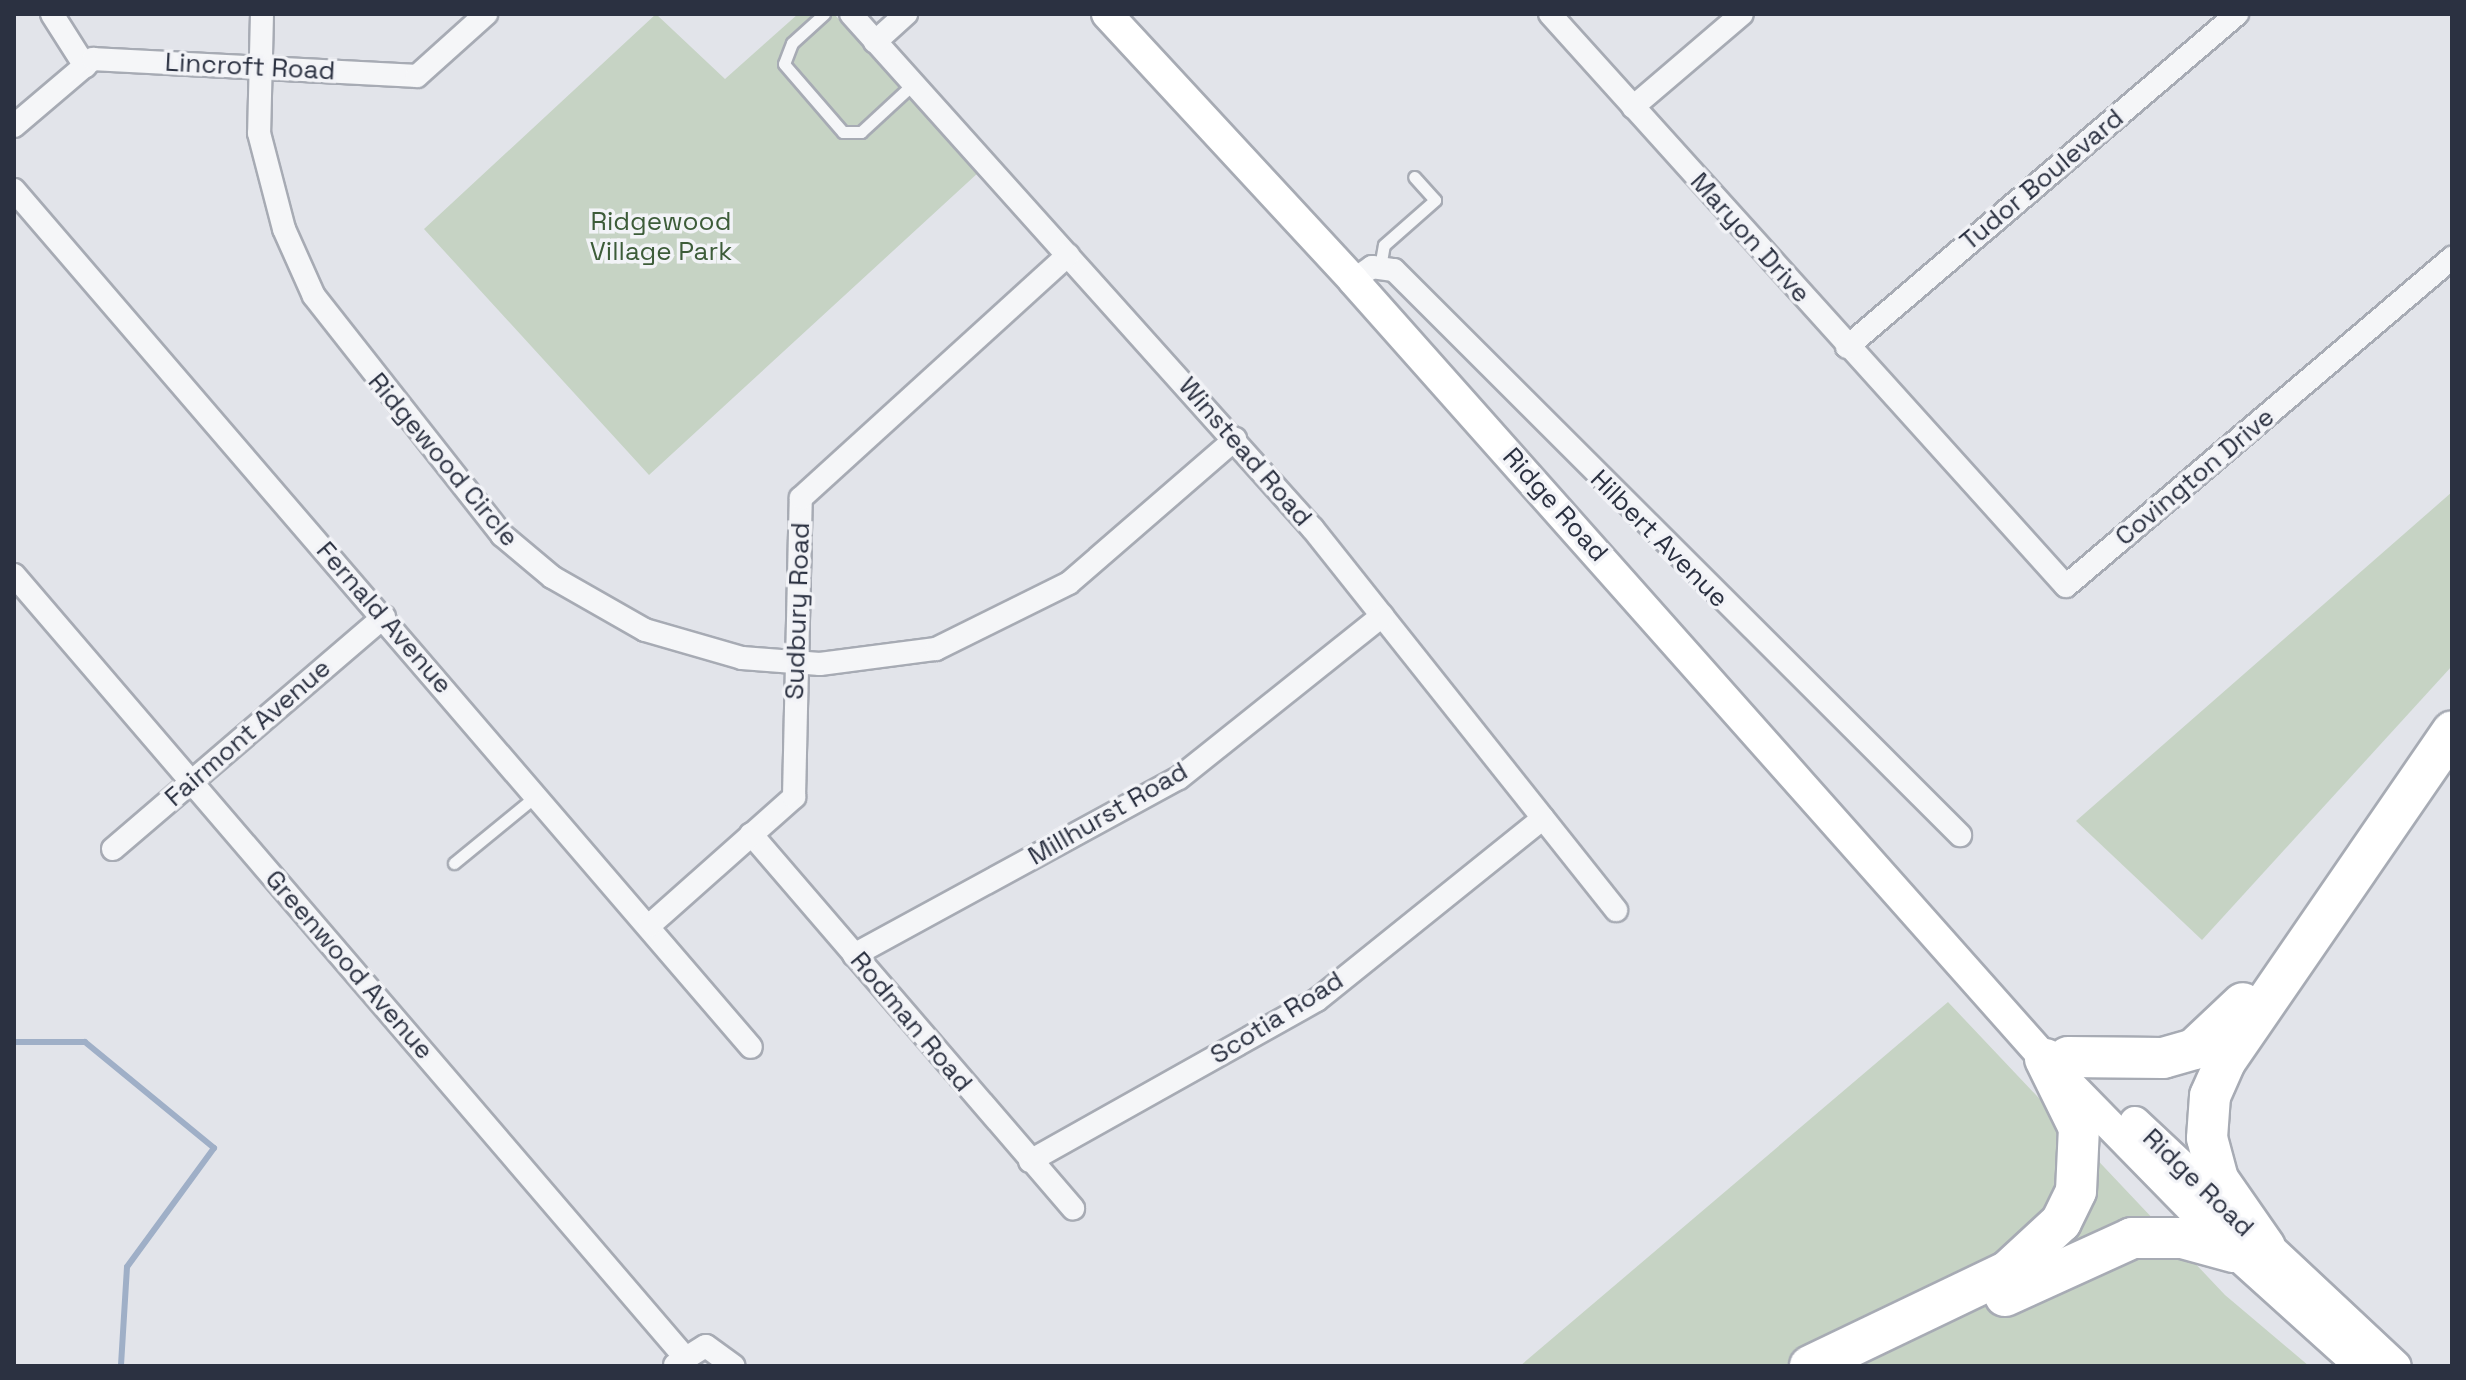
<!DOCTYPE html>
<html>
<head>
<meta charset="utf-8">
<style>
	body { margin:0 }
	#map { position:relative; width:2466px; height:1380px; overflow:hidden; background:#e2e4ea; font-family:"Space Grotesk",sans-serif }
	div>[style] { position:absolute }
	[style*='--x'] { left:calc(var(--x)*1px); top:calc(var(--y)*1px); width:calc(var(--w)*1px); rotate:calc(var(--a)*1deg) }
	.green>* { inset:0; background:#c6d3c4 }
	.stream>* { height:6px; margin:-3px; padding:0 3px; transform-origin:3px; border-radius:3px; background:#9fafc7 }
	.roads { filter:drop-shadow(2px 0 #a7abb4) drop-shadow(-2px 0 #a7abb4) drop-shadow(0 2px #a7abb4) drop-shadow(0 -2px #a7abb4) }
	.lane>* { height:11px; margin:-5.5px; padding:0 5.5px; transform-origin:5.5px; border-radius:5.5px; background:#f5f6f8 }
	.street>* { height:22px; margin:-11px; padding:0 11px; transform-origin:11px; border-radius:11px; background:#f5f6f8 }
	.secondary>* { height:30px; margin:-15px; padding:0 15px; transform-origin:15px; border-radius:15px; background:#fff }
	.highway>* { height:40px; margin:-20px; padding:0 20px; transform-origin:20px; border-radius:20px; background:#fff }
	span { translate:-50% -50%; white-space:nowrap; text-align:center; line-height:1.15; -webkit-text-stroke:7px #f2f3f7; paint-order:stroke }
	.street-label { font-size:26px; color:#2b3141 }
	.park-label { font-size:26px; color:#3d5c39 }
	.frame { position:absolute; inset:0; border:16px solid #2b3141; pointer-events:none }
</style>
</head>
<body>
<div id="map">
	<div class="green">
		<i style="clip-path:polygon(656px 14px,725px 79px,798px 14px,834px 14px,979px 172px,649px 475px,424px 229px)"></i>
		<i style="clip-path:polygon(2452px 492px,2452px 666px,2202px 940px,2076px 821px)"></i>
		<i style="clip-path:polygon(1948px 1002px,2225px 1295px,2309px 1366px,1520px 1366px)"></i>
	</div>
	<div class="stream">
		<i style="--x:14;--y:1042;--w:71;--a:0"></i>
		<i style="--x:85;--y:1042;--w:167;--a:39.4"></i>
		<i style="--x:214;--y:1148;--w:147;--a:126.2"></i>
		<i style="--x:127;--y:1267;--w:99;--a:93.5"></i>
	</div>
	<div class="roads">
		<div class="lane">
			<i style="--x:824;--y:14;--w:43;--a:137.8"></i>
			<i style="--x:792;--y:43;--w:22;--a:111"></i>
			<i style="--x:784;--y:64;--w:90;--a:49.1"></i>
			<i style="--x:843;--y:132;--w:18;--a:0"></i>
			<i style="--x:861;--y:132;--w:71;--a:-42.7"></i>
			<i style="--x:1380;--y:267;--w:22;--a:-80"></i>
			<i style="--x:1384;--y:245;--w:68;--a:-41.4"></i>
			<i style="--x:1435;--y:200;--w:31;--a:-132"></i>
			<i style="--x:454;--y:863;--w:107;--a:-39.3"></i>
		</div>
		<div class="street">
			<i style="--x:52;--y:14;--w:62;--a:57.6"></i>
			<i style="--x:262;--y:14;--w:119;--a:91.4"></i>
			<i style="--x:259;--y:133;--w:99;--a:75.4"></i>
			<i style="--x:284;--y:229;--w:73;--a:65.9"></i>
			<i style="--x:314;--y:296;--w:304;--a:51.8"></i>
			<i style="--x:502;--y:535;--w:65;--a:40"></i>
			<i style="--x:552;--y:577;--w:107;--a:29.7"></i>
			<i style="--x:645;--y:630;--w:101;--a:16.1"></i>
			<i style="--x:742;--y:658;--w:78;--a:4.4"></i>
			<i style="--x:820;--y:664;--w:117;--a:-7.4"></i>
			<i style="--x:936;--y:649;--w:148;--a:-26.4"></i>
			<i style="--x:1069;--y:583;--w:220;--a:-40.9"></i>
			<i style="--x:851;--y:14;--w:692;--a:48.11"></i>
			<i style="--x:1313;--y:529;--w:487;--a:51.5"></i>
			<i style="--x:1550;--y:14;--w:770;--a:47.95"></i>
			<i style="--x:2066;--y:586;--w:507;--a:-40.36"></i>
			<i style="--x:875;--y:42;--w:42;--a:-42.1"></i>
			<i style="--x:1633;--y:107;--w:143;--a:-40.5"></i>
			<i style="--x:14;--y:126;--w:104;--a:-40.3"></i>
			<i style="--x:93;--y:59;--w:324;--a:3"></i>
			<i style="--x:417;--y:76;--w:93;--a:-41.9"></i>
			<i style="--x:14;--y:190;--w:1130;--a:49.31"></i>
			<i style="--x:1353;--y:280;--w:23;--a:-34"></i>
			<i style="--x:1372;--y:267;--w:22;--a:8"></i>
			<i style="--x:1394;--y:270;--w:800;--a:44.95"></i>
			<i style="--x:1847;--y:347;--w:513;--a:-40.49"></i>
			<i style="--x:14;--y:575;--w:1028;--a:49.38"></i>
			<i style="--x:751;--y:834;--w:494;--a:49.3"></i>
			<i style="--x:113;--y:849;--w:357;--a:-40.6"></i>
			<i style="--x:650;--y:925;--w:193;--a:-41.6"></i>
			<i style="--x:794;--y:797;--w:299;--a:-88.7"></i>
			<i style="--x:801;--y:498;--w:361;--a:-42.3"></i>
			<i style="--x:854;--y:955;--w:370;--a:-28.6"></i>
			<i style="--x:1179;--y:778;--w:260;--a:-38.6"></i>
			<i style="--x:1030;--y:1161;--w:329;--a:-29.3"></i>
			<i style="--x:1317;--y:1000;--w:290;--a:-38.8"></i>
			<i style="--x:675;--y:1365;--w:36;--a:-32"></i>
			<i style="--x:706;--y:1346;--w:34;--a:36"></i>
		</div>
		<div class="secondary">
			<i style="--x:1107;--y:14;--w:362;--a:47.2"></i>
			<i style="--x:1353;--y:280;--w:1042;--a:48.38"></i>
			<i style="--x:2045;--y:1059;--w:270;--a:45.6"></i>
			<i style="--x:2234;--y:1252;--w:170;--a:42.1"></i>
			<i style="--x:2135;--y:1122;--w:357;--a:43.1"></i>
		</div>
		<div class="highway">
			<i style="--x:2068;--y:1057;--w:95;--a:0.6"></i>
			<i style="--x:2163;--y:1058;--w:32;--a:-16"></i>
			<i style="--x:2194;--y:1049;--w:67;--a:-43.2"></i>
			<i style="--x:2265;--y:1247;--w:83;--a:-124.7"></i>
			<i style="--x:2218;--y:1179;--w:42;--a:-105"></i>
			<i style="--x:2207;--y:1138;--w:42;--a:-85.9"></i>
			<i style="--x:2210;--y:1096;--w:37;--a:-66"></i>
			<i style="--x:2225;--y:1062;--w:401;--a:-55.5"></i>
			<i style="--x:2005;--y:1296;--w:140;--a:-24.5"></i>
			<i style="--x:2132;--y:1238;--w:50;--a:0"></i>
			<i style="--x:2182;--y:1238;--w:54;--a:15.1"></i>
			<i style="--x:1810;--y:1366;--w:220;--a:-25.6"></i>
			<i style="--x:2008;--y:1271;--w:72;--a:-42.8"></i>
			<i style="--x:2061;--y:1222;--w:34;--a:-64"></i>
			<i style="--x:2076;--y:1191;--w:63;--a:-87.3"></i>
			<i style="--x:2079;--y:1128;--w:77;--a:-116.2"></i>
		</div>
	</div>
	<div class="street-label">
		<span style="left:250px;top:67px;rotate:3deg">Lincroft Road</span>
		<span style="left:2042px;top:180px;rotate:-40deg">Tudor Boulevard</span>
		<span style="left:1750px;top:238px;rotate:48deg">Maryon Drive</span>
		<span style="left:1245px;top:452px;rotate:49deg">Winstead Road</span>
		<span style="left:443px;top:460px;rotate:50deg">Ridgewood Circle</span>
		<span style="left:2195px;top:477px;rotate:-40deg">Covington Drive</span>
		<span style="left:1555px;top:505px;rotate:48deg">Ridge Road</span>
		<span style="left:1659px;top:539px;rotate:45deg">Hilbert Avenue</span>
		<span style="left:798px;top:611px;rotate:-88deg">Sudbury Road</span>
		<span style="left:384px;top:618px;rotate:49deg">Fernald Avenue</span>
		<span style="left:248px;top:733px;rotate:-41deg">Fairmont Avenue</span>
		<span style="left:1108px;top:814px;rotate:-30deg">Millhurst Road</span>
		<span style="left:349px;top:965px;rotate:49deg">Greenwood Avenue</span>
		<span style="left:1277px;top:1018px;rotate:-32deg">Scotia Road</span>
		<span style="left:911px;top:1022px;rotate:50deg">Rodman Road</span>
		<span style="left:2198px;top:1183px;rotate:44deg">Ridge Road</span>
	</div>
	<div class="park-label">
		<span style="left:661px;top:237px">Ridgewood<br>Village Park</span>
	</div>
	<div class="frame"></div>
</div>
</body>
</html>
